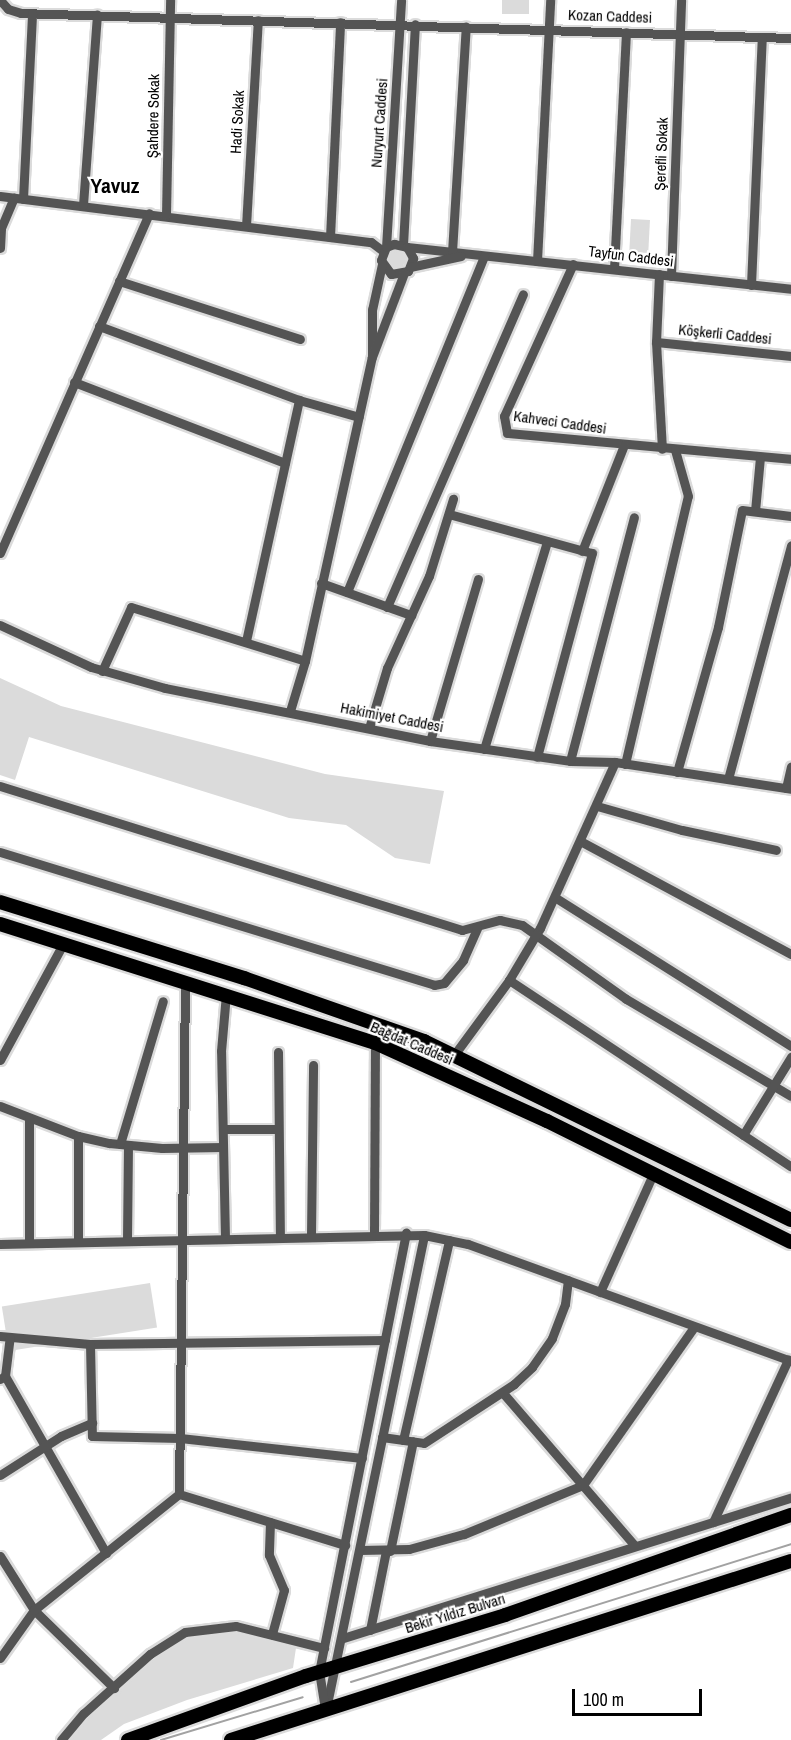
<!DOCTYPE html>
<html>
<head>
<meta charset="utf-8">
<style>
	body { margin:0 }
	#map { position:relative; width:791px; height:1740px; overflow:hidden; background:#fff; font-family:"Archivo Narrow",sans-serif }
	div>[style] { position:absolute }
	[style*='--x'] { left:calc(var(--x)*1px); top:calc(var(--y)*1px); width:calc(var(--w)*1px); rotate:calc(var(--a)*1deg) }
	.green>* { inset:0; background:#dbdbdb; transform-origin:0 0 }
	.round { border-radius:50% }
	.stream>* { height:2px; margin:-1px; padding:0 1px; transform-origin:1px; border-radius:1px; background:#a2a2a2 }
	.roads { filter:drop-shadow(2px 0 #dbdbdb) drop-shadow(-2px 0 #dbdbdb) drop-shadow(0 2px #dbdbdb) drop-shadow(0 -2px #dbdbdb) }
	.minor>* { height:9px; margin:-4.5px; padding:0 4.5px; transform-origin:4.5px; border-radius:4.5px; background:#545454 }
	.primary>* { height:14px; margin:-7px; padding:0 7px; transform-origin:7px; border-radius:7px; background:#000 }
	span { translate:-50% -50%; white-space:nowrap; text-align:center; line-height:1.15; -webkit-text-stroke:4.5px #fff; paint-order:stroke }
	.street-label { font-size:15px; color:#000 }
	.district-label { font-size:21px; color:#000; font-weight:700 }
	.scale { position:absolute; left:572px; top:1689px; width:130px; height:27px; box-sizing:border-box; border:3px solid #000; border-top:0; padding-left:8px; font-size:18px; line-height:21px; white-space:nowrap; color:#000; -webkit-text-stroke:4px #fff; paint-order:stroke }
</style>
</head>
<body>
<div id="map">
	<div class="green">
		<i style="left:502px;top:0;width:27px;height:14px"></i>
		<i style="left:631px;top:219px;width:19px;height:33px;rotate:3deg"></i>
		<i class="round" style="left:388px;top:250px;width:18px;height:18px"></i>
		<i style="clip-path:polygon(0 678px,61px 706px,325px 774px,444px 791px,430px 864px,395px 858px,346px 825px,289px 818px,29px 737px,15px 780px,0 775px)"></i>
		<i style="left:150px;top:1283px;width:45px;height:150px;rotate:81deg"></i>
		<i style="clip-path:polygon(235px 1629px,296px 1648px,293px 1668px,187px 1700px,124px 1724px,101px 1740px,61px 1740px,150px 1649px,198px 1631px)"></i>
	</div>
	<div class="stream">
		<i style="--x:351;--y:1682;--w:461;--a:-17.4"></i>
		<i style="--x:161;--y:1740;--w:148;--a:-16.8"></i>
	</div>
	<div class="roads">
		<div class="minor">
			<i style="--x:0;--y:0;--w:12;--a:48"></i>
			<i style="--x:8;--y:9;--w:14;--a:17"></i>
			<i style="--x:21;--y:13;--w:770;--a:1.86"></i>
			<i style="--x:0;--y:196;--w:374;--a:7.1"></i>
			<i style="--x:371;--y:242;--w:15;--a:37"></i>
			<i style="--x:23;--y:199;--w:186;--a:-87.2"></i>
			<i style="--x:83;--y:205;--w:191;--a:-85.8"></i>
			<i style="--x:166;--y:215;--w:215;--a:-88.9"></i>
			<i style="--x:246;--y:226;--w:206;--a:-86.7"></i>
			<i style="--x:330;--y:237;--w:215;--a:-87.3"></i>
			<i style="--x:403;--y:245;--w:221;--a:-86.9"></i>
			<i style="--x:386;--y:247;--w:9;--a:-21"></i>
			<i style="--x:394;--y:244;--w:13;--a:13"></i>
			<i style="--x:407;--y:247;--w:13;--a:61"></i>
			<i style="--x:413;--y:258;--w:14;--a:111"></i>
			<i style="--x:408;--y:271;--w:17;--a:170"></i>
			<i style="--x:391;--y:274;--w:17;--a:-126"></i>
			<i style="--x:381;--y:260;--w:14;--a:-69"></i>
			<i style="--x:386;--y:247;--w:247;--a:-86.5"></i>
			<i style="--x:407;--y:247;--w:386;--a:6.2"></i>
			<i style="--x:0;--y:248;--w:20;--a:-87"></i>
			<i style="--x:1;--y:228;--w:33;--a:-67"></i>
			<i style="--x:452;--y:252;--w:226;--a:-86.5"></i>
			<i style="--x:537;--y:261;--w:261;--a:-87.1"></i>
			<i style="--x:573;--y:264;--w:167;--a:114.4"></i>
			<i style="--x:504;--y:416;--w:17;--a:80"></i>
			<i style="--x:507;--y:433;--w:285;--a:5.2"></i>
			<i style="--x:410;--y:267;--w:52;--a:-12.2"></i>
			<i style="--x:614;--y:269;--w:237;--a:-87.1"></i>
			<i style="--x:659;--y:274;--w:68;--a:92.5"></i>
			<i style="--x:656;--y:342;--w:107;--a:86.8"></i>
			<i style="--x:671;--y:276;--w:276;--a:-87.9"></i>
			<i style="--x:119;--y:281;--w:190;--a:17.8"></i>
			<i style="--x:751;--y:285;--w:248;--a:-87.5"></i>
			<i style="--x:99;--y:326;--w:213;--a:20.3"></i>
			<i style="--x:299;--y:400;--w:62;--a:15.8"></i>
			<i style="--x:656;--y:342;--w:136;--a:5.9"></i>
			<i style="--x:372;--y:355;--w:45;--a:-90"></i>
			<i style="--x:372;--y:310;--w:47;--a:-77.7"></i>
			<i style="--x:74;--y:382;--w:226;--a:21"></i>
			<i style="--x:755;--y:511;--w:54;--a:-84.7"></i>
			<i style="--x:449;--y:514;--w:148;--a:15.3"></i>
			<i style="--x:592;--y:553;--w:211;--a:105.1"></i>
			<i style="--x:582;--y:551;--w:114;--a:-68.4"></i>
			<i style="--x:0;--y:553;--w:371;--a:-66.3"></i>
			<i style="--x:321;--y:583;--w:96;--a:19.6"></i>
			<i style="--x:347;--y:592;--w:363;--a:-67.8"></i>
			<i style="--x:387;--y:607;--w:341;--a:-66.5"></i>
			<i style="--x:0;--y:625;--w:100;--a:24.8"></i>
			<i style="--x:91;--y:667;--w:77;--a:15.8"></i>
			<i style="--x:165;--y:688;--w:270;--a:11.3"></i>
			<i style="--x:430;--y:741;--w:141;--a:8.1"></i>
			<i style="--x:570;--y:761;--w:45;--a:1.3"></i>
			<i style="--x:615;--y:762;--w:178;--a:8.7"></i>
			<i style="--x:246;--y:641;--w:247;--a:-77.6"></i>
			<i style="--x:102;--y:671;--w:70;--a:-65.6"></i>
			<i style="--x:131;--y:607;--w:182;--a:17.2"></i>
			<i style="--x:290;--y:711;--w:52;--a:-73.3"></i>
			<i style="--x:305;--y:661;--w:311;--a:-77.6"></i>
			<i style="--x:372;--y:357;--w:90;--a:-69.1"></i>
			<i style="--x:369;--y:728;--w:63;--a:-73.3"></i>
			<i style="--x:387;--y:668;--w:101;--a:-65.5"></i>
			<i style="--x:429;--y:576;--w:81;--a:-72.7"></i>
			<i style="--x:430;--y:741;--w:169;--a:-73.5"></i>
			<i style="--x:484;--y:749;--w:217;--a:-73.1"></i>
			<i style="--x:570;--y:761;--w:252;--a:-75.3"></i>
			<i style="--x:625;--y:764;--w:275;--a:-76.8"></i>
			<i style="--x:688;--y:496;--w:48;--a:-105.8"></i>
			<i style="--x:677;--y:772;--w:151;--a:-74.2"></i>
			<i style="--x:718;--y:627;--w:119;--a:-78.4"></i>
			<i style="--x:742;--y:510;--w:49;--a:7"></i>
			<i style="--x:728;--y:779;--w:242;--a:-74.9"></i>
			<i style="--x:0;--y:786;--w:484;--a:17.3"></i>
			<i style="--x:462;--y:930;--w:39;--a:-15"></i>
			<i style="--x:500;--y:920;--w:23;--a:13"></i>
			<i style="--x:522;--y:925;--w:128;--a:35.4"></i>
			<i style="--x:626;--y:999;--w:191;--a:30.5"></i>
			<i style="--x:786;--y:788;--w:22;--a:-77"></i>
			<i style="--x:597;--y:806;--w:88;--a:15.8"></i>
			<i style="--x:682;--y:830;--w:96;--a:12"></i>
			<i style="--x:582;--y:842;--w:237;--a:28.2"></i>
			<i style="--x:0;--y:852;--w:454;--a:17"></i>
			<i style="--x:434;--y:985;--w:10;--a:-11"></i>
			<i style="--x:444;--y:983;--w:30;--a:-50"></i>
			<i style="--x:463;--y:960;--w:35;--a:-66"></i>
			<i style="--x:556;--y:898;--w:278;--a:32.2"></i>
			<i style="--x:509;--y:980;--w:338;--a:33.5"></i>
			<i style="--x:278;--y:1052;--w:184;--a:89.4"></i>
			<i style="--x:454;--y:1055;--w:93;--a:-53.7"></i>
			<i style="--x:509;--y:980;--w:61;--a:-59.2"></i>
			<i style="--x:540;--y:928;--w:182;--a:-65.7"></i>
			<i style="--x:0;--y:1060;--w:132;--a:-61.5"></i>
			<i style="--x:0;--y:1106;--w:84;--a:21"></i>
			<i style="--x:78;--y:1136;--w:32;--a:13"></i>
			<i style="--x:109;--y:1143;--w:53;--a:5.4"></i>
			<i style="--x:162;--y:1148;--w:61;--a:-0.9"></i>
			<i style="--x:223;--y:1129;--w:55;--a:0"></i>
			<i style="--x:743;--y:1135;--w:92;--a:-58.4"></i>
			<i style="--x:78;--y:1136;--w:106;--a:90"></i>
			<i style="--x:120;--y:1144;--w:149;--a:-73.3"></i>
			<i style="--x:374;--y:1233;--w:190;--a:-89.7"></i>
			<i style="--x:311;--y:1235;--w:170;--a:-89.3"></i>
			<i style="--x:225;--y:1238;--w:187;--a:-91.2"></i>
			<i style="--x:221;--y:1051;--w:57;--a:-85"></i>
			<i style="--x:127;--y:1240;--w:95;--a:-89.4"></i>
			<i style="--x:29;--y:1243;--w:125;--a:-90"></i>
			<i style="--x:0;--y:1244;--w:424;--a:-1.2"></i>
			<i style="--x:424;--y:1235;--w:45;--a:11.6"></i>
			<i style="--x:468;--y:1244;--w:344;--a:19.9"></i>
			<i style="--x:600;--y:1292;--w:129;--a:-65.8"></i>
			<i style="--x:0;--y:1336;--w:90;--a:5.1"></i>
			<i style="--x:90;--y:1344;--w:295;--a:-0.8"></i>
			<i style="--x:90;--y:1344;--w:92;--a:88.8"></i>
			<i style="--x:92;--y:1436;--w:88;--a:1.3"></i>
			<i style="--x:180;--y:1438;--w:183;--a:6.3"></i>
			<i style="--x:5;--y:1376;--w:204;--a:60.3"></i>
			<i style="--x:0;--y:1379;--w:6;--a:-31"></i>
			<i style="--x:5;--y:1376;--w:39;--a:-83"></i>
			<i style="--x:503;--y:1393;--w:202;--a:49.2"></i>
			<i style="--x:382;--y:1437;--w:42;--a:8.1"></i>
			<i style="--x:424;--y:1443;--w:108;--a:-33.2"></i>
			<i style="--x:514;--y:1384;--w:25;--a:-43"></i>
			<i style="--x:532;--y:1367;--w:35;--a:-55"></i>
			<i style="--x:552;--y:1338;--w:36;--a:-69"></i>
			<i style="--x:565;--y:1304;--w:24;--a:-83"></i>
			<i style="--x:403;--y:1440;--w:205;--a:-77"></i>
			<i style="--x:0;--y:1475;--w:72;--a:-32.6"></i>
			<i style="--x:61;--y:1436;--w:34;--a:-23"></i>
			<i style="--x:179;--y:1494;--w:512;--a:-89.33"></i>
			<i style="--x:179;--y:1494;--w:174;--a:17.1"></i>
			<i style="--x:270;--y:1522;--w:33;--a:92"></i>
			<i style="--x:269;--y:1555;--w:38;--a:67"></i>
			<i style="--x:284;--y:1590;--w:46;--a:105.3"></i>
			<i style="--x:713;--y:1522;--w:179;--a:-65.2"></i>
			<i style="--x:360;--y:1550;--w:49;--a:-1.2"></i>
			<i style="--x:409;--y:1549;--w:57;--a:-15.3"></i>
			<i style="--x:464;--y:1534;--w:129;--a:-22.4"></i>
			<i style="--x:583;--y:1485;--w:193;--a:-54.9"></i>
			<i style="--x:390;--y:1551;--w:112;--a:-78.2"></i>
			<i style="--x:0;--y:1556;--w:64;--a:57.8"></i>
			<i style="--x:34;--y:1610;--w:112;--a:44.3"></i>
			<i style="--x:370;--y:1630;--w:81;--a:-78.6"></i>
			<i style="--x:343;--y:1638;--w:469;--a:-17.4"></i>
			<i style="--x:0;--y:1658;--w:59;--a:-54.7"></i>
			<i style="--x:34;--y:1610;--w:186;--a:-38.7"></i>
			<i style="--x:327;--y:1704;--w:479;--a:-78.3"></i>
			<i style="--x:325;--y:1709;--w:37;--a:-99"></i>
			<i style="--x:319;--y:1672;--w:448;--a:-78.8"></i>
			<i style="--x:61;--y:1740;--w:35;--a:-50"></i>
			<i style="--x:84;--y:1713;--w:89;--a:-41.8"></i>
			<i style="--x:150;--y:1654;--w:41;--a:-32.2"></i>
			<i style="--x:185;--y:1632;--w:51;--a:-6.7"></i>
			<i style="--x:236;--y:1626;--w:91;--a:14"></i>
		</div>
		<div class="primary">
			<i style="--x:0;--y:902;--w:256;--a:17.3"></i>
			<i style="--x:244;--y:978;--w:191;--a:19.3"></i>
			<i style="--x:424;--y:1041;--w:408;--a:26"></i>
			<i style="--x:0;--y:924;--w:393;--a:17.6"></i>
			<i style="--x:375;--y:1043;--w:189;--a:24.4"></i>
			<i style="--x:547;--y:1121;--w:272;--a:26.4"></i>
			<i style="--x:128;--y:1740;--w:189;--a:-19.8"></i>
			<i style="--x:306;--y:1676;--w:208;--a:-17"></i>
			<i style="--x:505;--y:1615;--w:303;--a:-19.3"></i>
			<i style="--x:231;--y:1740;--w:588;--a:-17.73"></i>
		</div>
	</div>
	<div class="street-label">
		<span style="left:610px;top:16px;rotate:2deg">Kozan Caddesi</span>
		<span style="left:153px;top:116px;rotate:-89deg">Şahdere Sokak</span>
		<span style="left:237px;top:122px;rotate:-87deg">Hadi Sokak</span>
		<span style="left:379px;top:123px;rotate:-86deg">Nuryurt Caddesi</span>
		<span style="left:661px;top:154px;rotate:-88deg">Şerefli Sokak</span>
		<span style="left:631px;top:256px;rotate:7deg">Tayfun Caddesi</span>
		<span style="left:725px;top:334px;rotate:6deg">Köşkerli Caddesi</span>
		<span style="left:560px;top:422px;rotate:8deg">Kahveci Caddesi</span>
		<span style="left:392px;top:717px;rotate:11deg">Hakimiyet Caddesi</span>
		<span style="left:412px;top:1043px;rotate:23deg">Bağdat Caddesi</span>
		<span style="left:455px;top:1613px;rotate:-17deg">Bekir Yıldız Bulvarı</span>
	</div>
	<div class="district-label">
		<span style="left:115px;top:186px">Yavuz</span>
	</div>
	<div class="scale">100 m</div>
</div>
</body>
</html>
